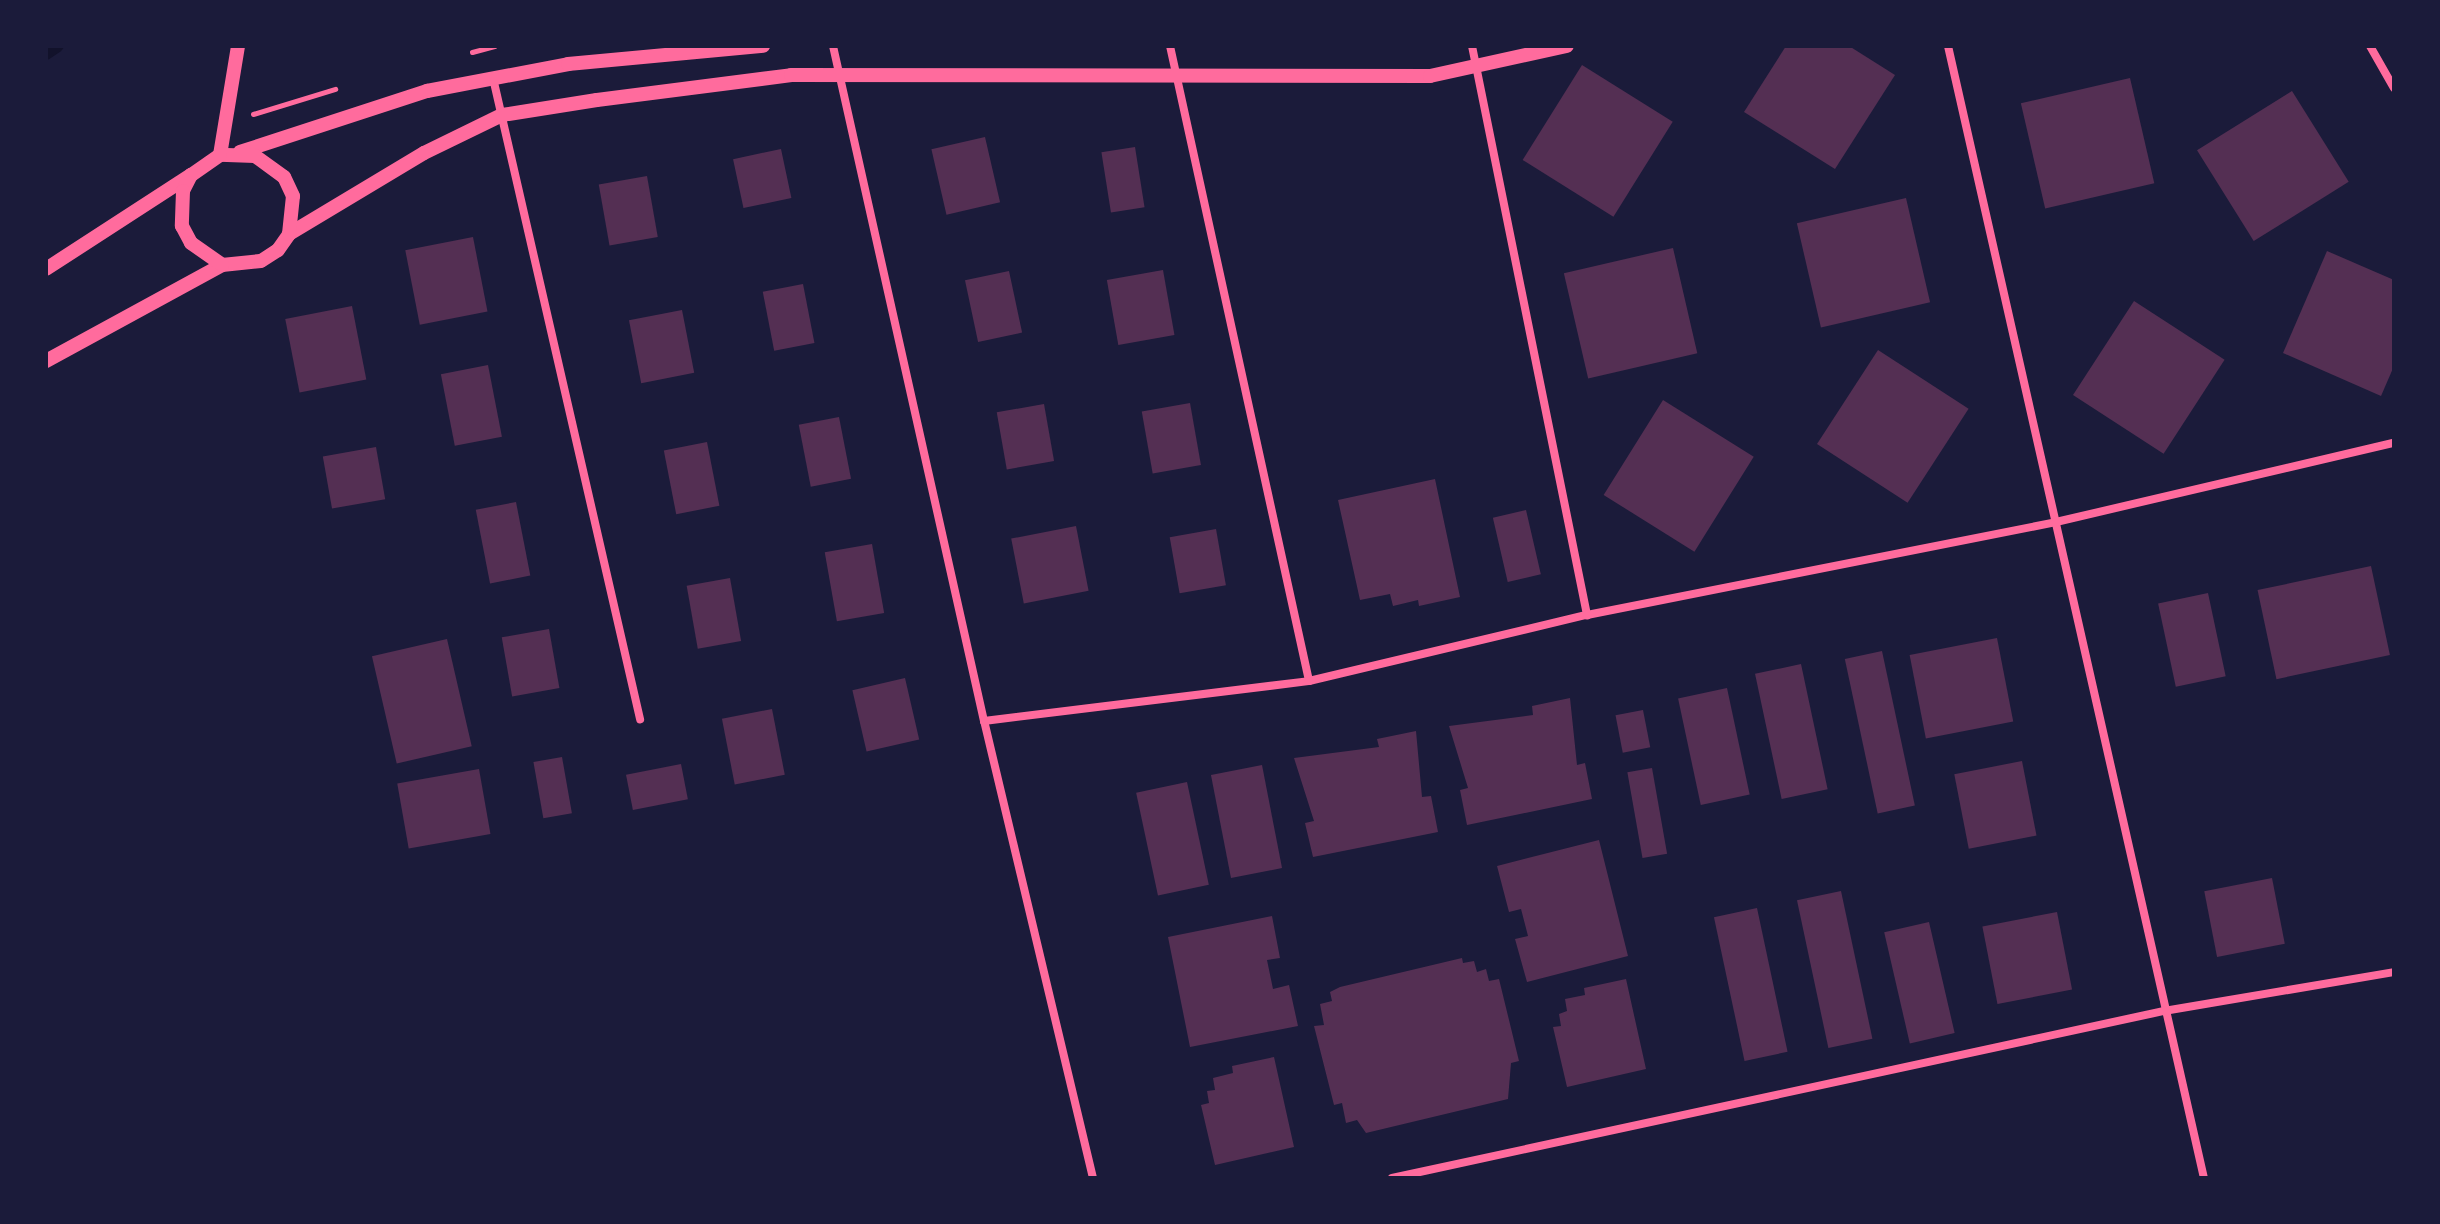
<!DOCTYPE html>
<html>
<head>
<meta charset="utf-8">
<style>
	body { margin:0 }
	#map { position:relative; width:2440px; height:1224px; overflow:hidden; background:#1b1b3a; font-family:"Work Sans",sans-serif }
	div>[style] { position:absolute }
	[style*='--x'] { left:calc(var(--x)*1px); top:calc(var(--y)*1px); width:calc(var(--w)*1px); rotate:calc(var(--a)*1deg) }
	.stream>* { height:12px; margin:-6px; padding:0 6px; transform-origin:6px; border-radius:6px; background:#12122b }
	.building>* { inset:0; background:#542f53; transform-origin:0 0 }
	.path>* { height:5px; margin:-2.5px; padding:0 2.5px; transform-origin:2.5px; border-radius:2.5px; background:#ff6b9d }
	.minor>* { height:8px; margin:-4px; padding:0 4px; transform-origin:4px; border-radius:4px; background:#ff6b9d }
	.tertiary>* { height:14px; margin:-7px; padding:0 7px; transform-origin:7px; border-radius:7px; background:#ff6b9d }
	span { translate:-50% -50%; white-space:nowrap; text-align:center; line-height:1.15; -webkit-text-stroke:6px #1b1b3a; paint-order:stroke }
	.frame { position:absolute; inset:0; border:48px solid #1b1b3a; pointer-events:none }
</style>
</head>
<body>
<div id="map">
	<div class="stream">
		<i style="--x:46;--y:54;--w:14;--a:-34"></i>
	</div>
	<div class="building">
		<i style="clip-path:polygon(1786px 46px,1849px 46px,1895px 75px,1835px 169px,1744px 112px)"></i>
		<i style="left:1582px;top:65px;width:107px;height:112px;rotate:32deg"></i>
		<i style="left:2130px;top:78px;width:108px;height:112px;rotate:77deg"></i>
		<i style="left:2292px;top:91px;width:107px;height:112px;rotate:58deg"></i>
		<i style="left:985px;top:137px;width:67px;height:55px;rotate:77deg"></i>
		<i style="left:1135px;top:147px;width:61px;height:34px;rotate:81deg"></i>
		<i style="left:781px;top:149px;width:50px;height:49px;rotate:78deg"></i>
		<i style="left:647px;top:176px;width:62px;height:49px;rotate:80deg"></i>
		<i style="left:1906px;top:198px;width:107px;height:112px;rotate:77deg"></i>
		<i style="left:473px;top:237px;width:76px;height:69px;rotate:79deg"></i>
		<i style="left:1673px;top:248px;width:108px;height:112px;rotate:77deg"></i>
		<i style="clip-path:polygon(2327px 251px,2394px 280px,2394px 366px,2381px 396px,2283px 353px)"></i>
		<i style="left:1163px;top:270px;width:66px;height:57px;rotate:80deg"></i>
		<i style="left:1009px;top:271px;width:63px;height:45px;rotate:78deg"></i>
		<i style="left:803px;top:284px;width:60px;height:41px;rotate:79deg"></i>
		<i style="left:2134px;top:301px;width:108px;height:112px;rotate:33deg"></i>
		<i style="left:352px;top:306px;width:75px;height:68px;rotate:79deg"></i>
		<i style="left:682px;top:310px;width:64px;height:54px;rotate:79deg"></i>
		<i style="left:1878px;top:350px;width:108px;height:112px;rotate:33deg"></i>
		<i style="left:488px;top:365px;width:73px;height:48px;rotate:79deg"></i>
		<i style="left:1663px;top:400px;width:107px;height:112px;rotate:32deg"></i>
		<i style="left:1190px;top:403px;width:63px;height:49px;rotate:80deg"></i>
		<i style="left:1044px;top:404px;width:58px;height:48px;rotate:80deg"></i>
		<i style="left:839px;top:417px;width:63px;height:41px;rotate:79deg"></i>
		<i style="left:707px;top:442px;width:65px;height:44px;rotate:79deg"></i>
		<i style="left:376px;top:447px;width:53px;height:54px;rotate:80deg"></i>
		<i style="clip-path:polygon(1435px 479px,1460px 597px,1419px 606px,1418px 600px,1393px 606px,1390px 594px,1360px 600px,1338px 500px)"></i>
		<i style="left:516px;top:502px;width:75px;height:41px;rotate:79deg"></i>
		<i style="left:1526px;top:510px;width:66px;height:34px;rotate:77deg"></i>
		<i style="left:1076px;top:526px;width:66px;height:66px;rotate:79deg"></i>
		<i style="left:1216px;top:529px;width:57px;height:47px;rotate:80deg"></i>
		<i style="left:872px;top:544px;width:70px;height:48px;rotate:80deg"></i>
		<i style="left:2371px;top:566px;width:91px;height:116px;rotate:78deg"></i>
		<i style="left:730px;top:578px;width:64px;height:44px;rotate:80deg"></i>
		<i style="left:2208px;top:593px;width:85px;height:51px;rotate:78deg"></i>
		<i style="left:549px;top:629px;width:60px;height:48px;rotate:80deg"></i>
		<i style="left:1997px;top:638px;width:85px;height:89px;rotate:79deg"></i>
		<i style="left:447px;top:639px;width:110px;height:77px;rotate:77deg"></i>
		<i style="left:1882px;top:651px;width:158px;height:38px;rotate:78deg"></i>
		<i style="left:1801px;top:664px;width:128px;height:47px;rotate:78deg"></i>
		<i style="left:905px;top:678px;width:63px;height:54px;rotate:77deg"></i>
		<i style="left:1727px;top:688px;width:109px;height:50px;rotate:78deg"></i>
		<i style="clip-path:polygon(1570px 698px,1577px 765px,1585px 763px,1592px 799px,1467px 825px,1460px 790px,1468px 788px,1449px 726px,1533px 715px,1532px 706px)"></i>
		<i style="left:772px;top:709px;width:67px;height:51px;rotate:79deg"></i>
		<i style="left:1643px;top:710px;width:38px;height:28px;rotate:79deg"></i>
		<i style="clip-path:polygon(1416px 731px,1422px 797px,1431px 796px,1438px 832px,1313px 857px,1305px 823px,1314px 821px,1294px 758px,1379px 747px,1377px 739px)"></i>
		<i style="left:562px;top:757px;width:57px;height:29px;rotate:80deg"></i>
		<i style="left:2022px;top:761px;width:76px;height:69px;rotate:79deg"></i>
		<i style="left:681px;top:764px;width:36px;height:56px;rotate:79deg"></i>
		<i style="left:1262px;top:765px;width:105px;height:52px;rotate:79deg"></i>
		<i style="left:1652px;top:768px;width:87px;height:25px;rotate:80deg"></i>
		<i style="left:479px;top:769px;width:66px;height:83px;rotate:80deg"></i>
		<i style="left:1187px;top:782px;width:105px;height:52px;rotate:78deg"></i>
		<i style="clip-path:polygon(1599px 840px,1628px 956px,1527px 982px,1515px 939px,1528px 936px,1521px 909px,1509px 912px,1497px 866px)"></i>
		<i style="left:2272px;top:878px;width:67px;height:69px;rotate:79deg"></i>
		<i style="left:1841px;top:891px;width:151px;height:45px;rotate:78deg"></i>
		<i style="left:1757px;top:908px;width:147px;height:44px;rotate:78deg"></i>
		<i style="left:2057px;top:912px;width:79px;height:76px;rotate:79deg"></i>
		<i style="clip-path:polygon(1272px 916px,1280px 958px,1267px 960px,1273px 989px,1289px 985px,1298px 1026px,1190px 1047px,1168px 937px)"></i>
		<i style="left:1929px;top:922px;width:114px;height:46px;rotate:77deg"></i>
		<i style="clip-path:polygon(1462px 958px,1463px 963px,1474px 961px,1477px 972px,1486px 969px,1489px 981px,1499px 979px,1519px 1061px,1511px 1063px,1508px 1099px,1366px 1133px,1357px 1120px,1346px 1123px,1342px 1103px,1334px 1105px,1314px 1026px,1324px 1025px,1320px 1004px,1332px 1001px,1330px 992px,1340px 987px)"></i>
		<i style="clip-path:polygon(1626px 979px,1646px 1069px,1567px 1087px,1553px 1027px,1561px 1026px,1559px 1014px,1567px 1011px,1565px 999px,1585px 995px,1584px 988px)"></i>
		<i style="clip-path:polygon(1274px 1057px,1294px 1147px,1215px 1165px,1201px 1105px,1209px 1103px,1207px 1091px,1215px 1090px,1213px 1078px,1233px 1073px,1232px 1066px)"></i>
	</div>
	<div class="path">
		<i style="--x:472;--y:52;--w:23;--a:-15"></i>
		<i style="--x:253;--y:114;--w:86;--a:-17"></i>
	</div>
	<div class="minor">
		<i style="--x:833;--y:46;--w:692;--a:77.39"></i>
		<i style="--x:1170;--y:46;--w:650;--a:77.65"></i>
		<i style="--x:1472;--y:46;--w:581;--a:78.57"></i>
		<i style="--x:1948;--y:46;--w:1161;--a:77.26"></i>
		<i style="--x:2370;--y:46;--w:48;--a:60.3"></i>
		<i style="--x:493;--y:78;--w:658;--a:77.08"></i>
		<i style="--x:1093;--y:1178;--w:470;--a:-103.4"></i>
		<i style="--x:984;--y:721;--w:327;--a:-7"></i>
		<i style="--x:1309;--y:681;--w:286;--a:-13.4"></i>
		<i style="--x:1587;--y:615;--w:478;--a:-11.2"></i>
		<i style="--x:2056;--y:522;--w:347;--a:-13.2"></i>
		<i style="--x:1392;--y:1178;--w:790;--a:-12.21"></i>
		<i style="--x:2164;--y:1011;--w:233;--a:-9.6"></i>
	</div>
	<div class="tertiary">
		<i style="--x:240;--y:152;--w:197;--a:-18.1"></i>
		<i style="--x:427;--y:91;--w:144;--a:-10.8"></i>
		<i style="--x:568;--y:64;--w:196;--a:-5.3"></i>
		<i style="--x:220;--y:155;--w:110;--a:-80.6"></i>
		<i style="--x:289;--y:234;--w:157;--a:-31"></i>
		<i style="--x:424;--y:153;--w:87;--a:-26"></i>
		<i style="--x:502;--y:115;--w:96;--a:-9"></i>
		<i style="--x:597;--y:100;--w:196;--a:-7.3"></i>
		<i style="--x:791;--y:75;--w:639;--a:0.09"></i>
		<i style="--x:1430;--y:76;--w:140;--a:-12.4"></i>
		<i style="--x:46;--y:269;--w:173;--a:-33"></i>
		<i style="--x:46;--y:361;--w:200;--a:-28.6"></i>
		<i style="--x:222;--y:265;--w:39;--a:-6"></i>
		<i style="--x:261;--y:261;--w:20;--a:-33"></i>
		<i style="--x:278;--y:250;--w:19;--a:-55"></i>
		<i style="--x:289;--y:234;--w:38;--a:-84"></i>
		<i style="--x:293;--y:196;--w:21;--a:-115"></i>
		<i style="--x:284;--y:177;--w:36;--a:-144"></i>
		<i style="--x:255;--y:156;--w:35;--a:-178"></i>
		<i style="--x:220;--y:155;--w:35;--a:145"></i>
		<i style="--x:191;--y:175;--w:18;--a:117"></i>
		<i style="--x:183;--y:191;--w:35;--a:92"></i>
		<i style="--x:182;--y:226;--w:19;--a:62"></i>
		<i style="--x:191;--y:243;--w:38;--a:35"></i>
	</div>
	<div class="frame"></div>
</div>
</body>
</html>
